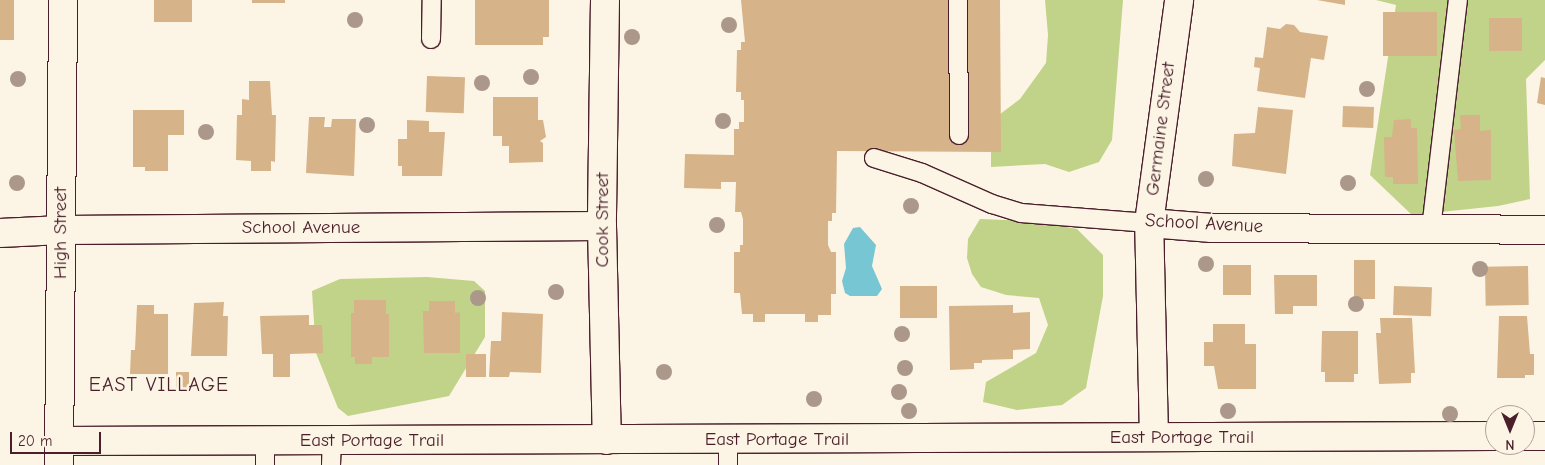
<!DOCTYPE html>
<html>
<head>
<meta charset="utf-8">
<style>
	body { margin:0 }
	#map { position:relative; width:1545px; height:465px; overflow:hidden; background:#fcf5e5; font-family:"Comic Neue",sans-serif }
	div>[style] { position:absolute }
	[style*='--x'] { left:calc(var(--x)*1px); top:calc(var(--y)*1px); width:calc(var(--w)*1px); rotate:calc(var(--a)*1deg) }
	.green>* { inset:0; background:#c0d388 }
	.water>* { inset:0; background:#77c6d4 }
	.building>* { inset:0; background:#d6b388; transform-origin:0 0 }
	.roads { filter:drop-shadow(1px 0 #4a1f2b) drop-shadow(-1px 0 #4a1f2b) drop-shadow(0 1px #4a1f2b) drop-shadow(0 -1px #4a1f2b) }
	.lane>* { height:18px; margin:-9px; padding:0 9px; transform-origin:9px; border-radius:9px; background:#fcf5e5 }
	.street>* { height:28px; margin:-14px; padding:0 14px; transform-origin:14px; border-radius:14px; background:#fcf5e5 }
	.secondary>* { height:28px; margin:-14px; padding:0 14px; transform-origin:14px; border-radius:14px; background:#fcf5e5 }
	.trees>* { width:16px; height:16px; margin:-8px; border-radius:50%; background:#ab988b }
	span { translate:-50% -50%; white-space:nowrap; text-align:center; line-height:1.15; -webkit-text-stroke:5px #fcf5e5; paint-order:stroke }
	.street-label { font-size:19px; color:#4a1f2b }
	.neighbourhood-label { font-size:20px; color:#4a1f2b; letter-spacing:1px }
	.north { position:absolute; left:1485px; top:405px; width:50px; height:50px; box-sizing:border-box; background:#fcf5e5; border:1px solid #b59f9b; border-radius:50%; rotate:180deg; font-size:14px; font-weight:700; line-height:20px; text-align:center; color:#4a1f2b }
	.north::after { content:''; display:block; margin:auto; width:18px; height:22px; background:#4a1f2b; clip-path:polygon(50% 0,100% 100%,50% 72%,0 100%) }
	.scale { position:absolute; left:10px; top:432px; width:91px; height:22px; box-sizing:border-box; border:2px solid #4a1f2b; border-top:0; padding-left:6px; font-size:15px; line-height:18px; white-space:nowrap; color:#4a1f2b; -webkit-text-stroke:4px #fcf5e5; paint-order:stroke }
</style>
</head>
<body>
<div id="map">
	<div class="green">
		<i style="clip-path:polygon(1045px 0,1123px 0,1112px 140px,1099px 162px,1069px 172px,1045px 164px,991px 167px,991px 121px,1020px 99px,1046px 63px,1048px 35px)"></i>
		<i style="clip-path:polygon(1376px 0,1545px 0,1545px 60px,1526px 79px,1530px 199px,1498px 206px,1412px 215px,1370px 175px,1396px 5px)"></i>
		<i style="clip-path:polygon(980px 219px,1035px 221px,1077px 229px,1103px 255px,1103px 296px,1086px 388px,1062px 405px,1017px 410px,983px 402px,986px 382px,1036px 353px,1048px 325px,1039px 298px,1006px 295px,981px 287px,972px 274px,967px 258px,968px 239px)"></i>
		<i style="clip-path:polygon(427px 277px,474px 281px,485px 291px,485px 337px,449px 396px,348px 416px,338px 408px,316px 353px,312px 291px,340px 279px)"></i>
	</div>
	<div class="water">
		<i style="clip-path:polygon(860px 227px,876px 245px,872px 266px,882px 289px,877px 296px,850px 296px,845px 293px,842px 281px,846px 268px,844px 244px,853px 228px)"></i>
	</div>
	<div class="building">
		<i style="left:0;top:0;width:14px;height:40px"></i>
		<i style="left:154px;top:0;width:38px;height:22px"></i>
		<i style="left:252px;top:0;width:33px;height:3px"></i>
		<i style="clip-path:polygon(475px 0,549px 0,549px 37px,543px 37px,543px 45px,475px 45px)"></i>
		<i style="clip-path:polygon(741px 0,1000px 0,1001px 152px,837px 151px,836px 213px,832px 213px,832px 221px,828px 221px,828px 245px,831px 252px,836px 252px,836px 294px,831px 294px,831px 315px,818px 315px,818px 322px,805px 322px,805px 314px,765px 314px,765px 322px,753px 322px,753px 314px,742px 314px,740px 293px,734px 293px,734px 252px,740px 252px,740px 245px,743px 245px,743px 219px,741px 212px,735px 212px,736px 182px,721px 182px,721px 189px,684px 188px,685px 154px,734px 155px,734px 129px,739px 129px,739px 122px,744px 122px,744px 100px,741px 100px,741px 92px,736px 92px,737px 50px,741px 50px,741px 42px,745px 42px)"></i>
		<i style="clip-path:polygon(1317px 0,1345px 0,1345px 5px)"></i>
		<i style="left:1383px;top:12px;width:54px;height:44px"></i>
		<i style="left:1489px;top:18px;width:33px;height:33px"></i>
		<i style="clip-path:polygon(1286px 24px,1294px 25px,1300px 32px,1328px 36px,1324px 60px,1311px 58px,1305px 98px,1257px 91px,1260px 68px,1254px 67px,1255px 57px,1263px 58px,1267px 27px,1280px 29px)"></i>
		<i style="left:427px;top:76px;width:38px;height:36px;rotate:2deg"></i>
		<i style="clip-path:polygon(1541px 77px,1545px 78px,1545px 105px,1537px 103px)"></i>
		<i style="clip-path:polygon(249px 81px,270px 81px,272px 115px,276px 115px,275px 162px,271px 161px,271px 171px,251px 171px,251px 161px,236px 160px,237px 115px,242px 115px,242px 99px,249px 100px)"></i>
		<i style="clip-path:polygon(493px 97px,538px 97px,538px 120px,543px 120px,546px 137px,540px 141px,543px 143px,543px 162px,509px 163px,509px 146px,502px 146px,502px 136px,493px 136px)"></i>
		<i style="left:1343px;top:106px;width:31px;height:21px;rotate:2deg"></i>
		<i style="clip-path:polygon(1258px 107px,1293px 110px,1286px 174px,1232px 166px,1234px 134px,1255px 133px)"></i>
		<i style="clip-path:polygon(133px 110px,184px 110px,184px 135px,168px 135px,168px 171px,145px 171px,145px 167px,133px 167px)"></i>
		<i style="clip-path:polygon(1460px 115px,1480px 115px,1480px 131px,1491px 130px,1491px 180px,1458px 181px,1454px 130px,1461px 129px)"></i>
		<i style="clip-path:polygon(309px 117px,325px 117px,324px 127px,331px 127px,332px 119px,356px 119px,354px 176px,306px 173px)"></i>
		<i style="clip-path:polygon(1411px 119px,1411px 128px,1417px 128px,1418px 184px,1393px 184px,1393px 177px,1385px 177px,1384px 137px,1392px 137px,1394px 120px)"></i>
		<i style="clip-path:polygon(407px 120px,429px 121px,429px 132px,445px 132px,442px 176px,402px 176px,402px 166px,398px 166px,398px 139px,407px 139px)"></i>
		<i style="left:1354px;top:260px;width:21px;height:39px"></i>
		<i style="left:1251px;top:265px;width:30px;height:28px;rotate:90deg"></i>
		<i style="left:1528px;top:266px;width:39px;height:43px;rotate:89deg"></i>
		<i style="clip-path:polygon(1274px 275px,1317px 275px,1317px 306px,1293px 306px,1293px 314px,1275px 314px)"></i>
		<i style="left:900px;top:286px;width:37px;height:32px"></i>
		<i style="left:1394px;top:286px;width:38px;height:29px;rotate:2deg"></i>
		<i style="clip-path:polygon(354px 300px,386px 300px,386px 314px,389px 314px,389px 357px,372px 357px,372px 364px,355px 364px,355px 357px,351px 357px,351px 313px,354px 313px)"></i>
		<i style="clip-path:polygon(429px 301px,455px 301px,455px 313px,460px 312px,460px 353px,424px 353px,423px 311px,429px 311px)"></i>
		<i style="clip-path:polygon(224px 302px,223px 316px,228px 316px,227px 356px,191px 356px,194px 303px)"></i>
		<i style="clip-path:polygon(137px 305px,154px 305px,154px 314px,168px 314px,168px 374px,130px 374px,131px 350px,135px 350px)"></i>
		<i style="clip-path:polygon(1013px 305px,1013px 313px,1030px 312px,1030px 349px,1013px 350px,1013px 359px,982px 360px,982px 363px,974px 363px,974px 369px,950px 370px,949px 306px)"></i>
		<i style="clip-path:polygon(502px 312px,543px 314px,541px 373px,510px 372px,509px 377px,489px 377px,491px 341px,501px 341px)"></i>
		<i style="clip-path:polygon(309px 315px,309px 325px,322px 325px,323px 353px,290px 354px,290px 377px,273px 377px,273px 354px,262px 354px,260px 316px)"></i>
		<i style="clip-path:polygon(1499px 316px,1527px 316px,1530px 354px,1534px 354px,1534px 375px,1525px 375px,1525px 378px,1497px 378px)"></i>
		<i style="clip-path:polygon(1380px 318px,1412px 318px,1415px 373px,1411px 373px,1411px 383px,1379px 384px,1376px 333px,1381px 333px)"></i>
		<i style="clip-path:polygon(1213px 324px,1245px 324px,1245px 344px,1256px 344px,1256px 389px,1218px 389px,1214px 366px,1204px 366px,1204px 342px,1213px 342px)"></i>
		<i style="clip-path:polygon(1322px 331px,1358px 331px,1358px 374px,1354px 374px,1354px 382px,1325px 382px,1325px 372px,1321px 372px)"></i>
		<i style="left:466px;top:354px;width:20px;height:23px"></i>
		<i style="left:176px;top:372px;width:13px;height:21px"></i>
	</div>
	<div class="roads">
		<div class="lane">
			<i style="--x:958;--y:0;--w:135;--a:89.6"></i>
			<i style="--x:431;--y:39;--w:39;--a:-89"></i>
			<i style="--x:874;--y:158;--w:50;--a:17.4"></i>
			<i style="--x:922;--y:173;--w:77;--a:23.9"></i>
			<i style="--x:992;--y:204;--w:30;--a:17"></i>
			<i style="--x:1021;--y:213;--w:128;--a:4.5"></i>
			<i style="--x:1431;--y:229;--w:231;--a:-83.3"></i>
			<i style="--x:265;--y:465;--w:24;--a:-90"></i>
			<i style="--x:331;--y:465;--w:24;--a:-88"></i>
			<i style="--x:728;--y:465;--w:26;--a:-90"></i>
		</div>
		<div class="street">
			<i style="--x:605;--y:0;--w:226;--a:90.8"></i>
			<i style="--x:602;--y:226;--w:214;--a:88.7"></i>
			<i style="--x:1149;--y:223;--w:63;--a:4.5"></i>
			<i style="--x:1212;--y:228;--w:333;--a:0.3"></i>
			<i style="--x:62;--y:230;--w:540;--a:-0.42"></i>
			<i style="--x:1154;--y:437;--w:214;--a:-91.3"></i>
			<i style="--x:1149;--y:223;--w:225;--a:-82.3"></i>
		</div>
		<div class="secondary">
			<i style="--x:0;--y:233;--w:62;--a:-2.8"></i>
			<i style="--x:1525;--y:436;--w:20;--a:0"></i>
			<i style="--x:59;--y:441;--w:1436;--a:-0.2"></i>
			<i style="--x:59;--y:465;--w:465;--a:-89.5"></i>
		</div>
	</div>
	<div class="trees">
		<i style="left:355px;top:20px"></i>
		<i style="left:729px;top:25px"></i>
		<i style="left:632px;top:37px"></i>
		<i style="left:531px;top:77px"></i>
		<i style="left:18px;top:79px"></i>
		<i style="left:482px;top:83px"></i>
		<i style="left:1367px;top:89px"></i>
		<i style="left:723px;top:121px"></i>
		<i style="left:367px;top:125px"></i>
		<i style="left:206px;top:132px"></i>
		<i style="left:1206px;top:179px"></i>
		<i style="left:17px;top:183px"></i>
		<i style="left:1348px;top:183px"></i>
		<i style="left:911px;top:206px"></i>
		<i style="left:717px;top:225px"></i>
		<i style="left:1206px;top:264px"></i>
		<i style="left:1480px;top:269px"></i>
		<i style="left:556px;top:292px"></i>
		<i style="left:478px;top:298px"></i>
		<i style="left:1356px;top:304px"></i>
		<i style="left:902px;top:334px"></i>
		<i style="left:905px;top:368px"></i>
		<i style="left:664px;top:372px"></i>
		<i style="left:899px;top:392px"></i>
		<i style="left:814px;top:399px"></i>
		<i style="left:909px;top:411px"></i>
		<i style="left:1228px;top:411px"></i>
		<i style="left:1450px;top:414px"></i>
	</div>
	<div class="street-label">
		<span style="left:1161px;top:129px;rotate:-83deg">Germaine Street</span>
		<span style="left:603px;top:220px;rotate:-90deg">Cook Street</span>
		<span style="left:1204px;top:224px;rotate:3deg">School Avenue</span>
		<span style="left:301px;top:228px">School Avenue</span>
		<span style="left:61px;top:233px;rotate:-90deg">High Street</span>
		<span style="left:1182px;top:438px">East Portage Trail</span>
		<span style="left:777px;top:440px">East Portage Trail</span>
		<span style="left:372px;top:441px">East Portage Trail</span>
	</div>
	<div class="neighbourhood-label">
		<span style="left:159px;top:384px">EAST VILLAGE</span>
	</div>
	<div class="north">N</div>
	<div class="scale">20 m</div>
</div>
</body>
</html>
